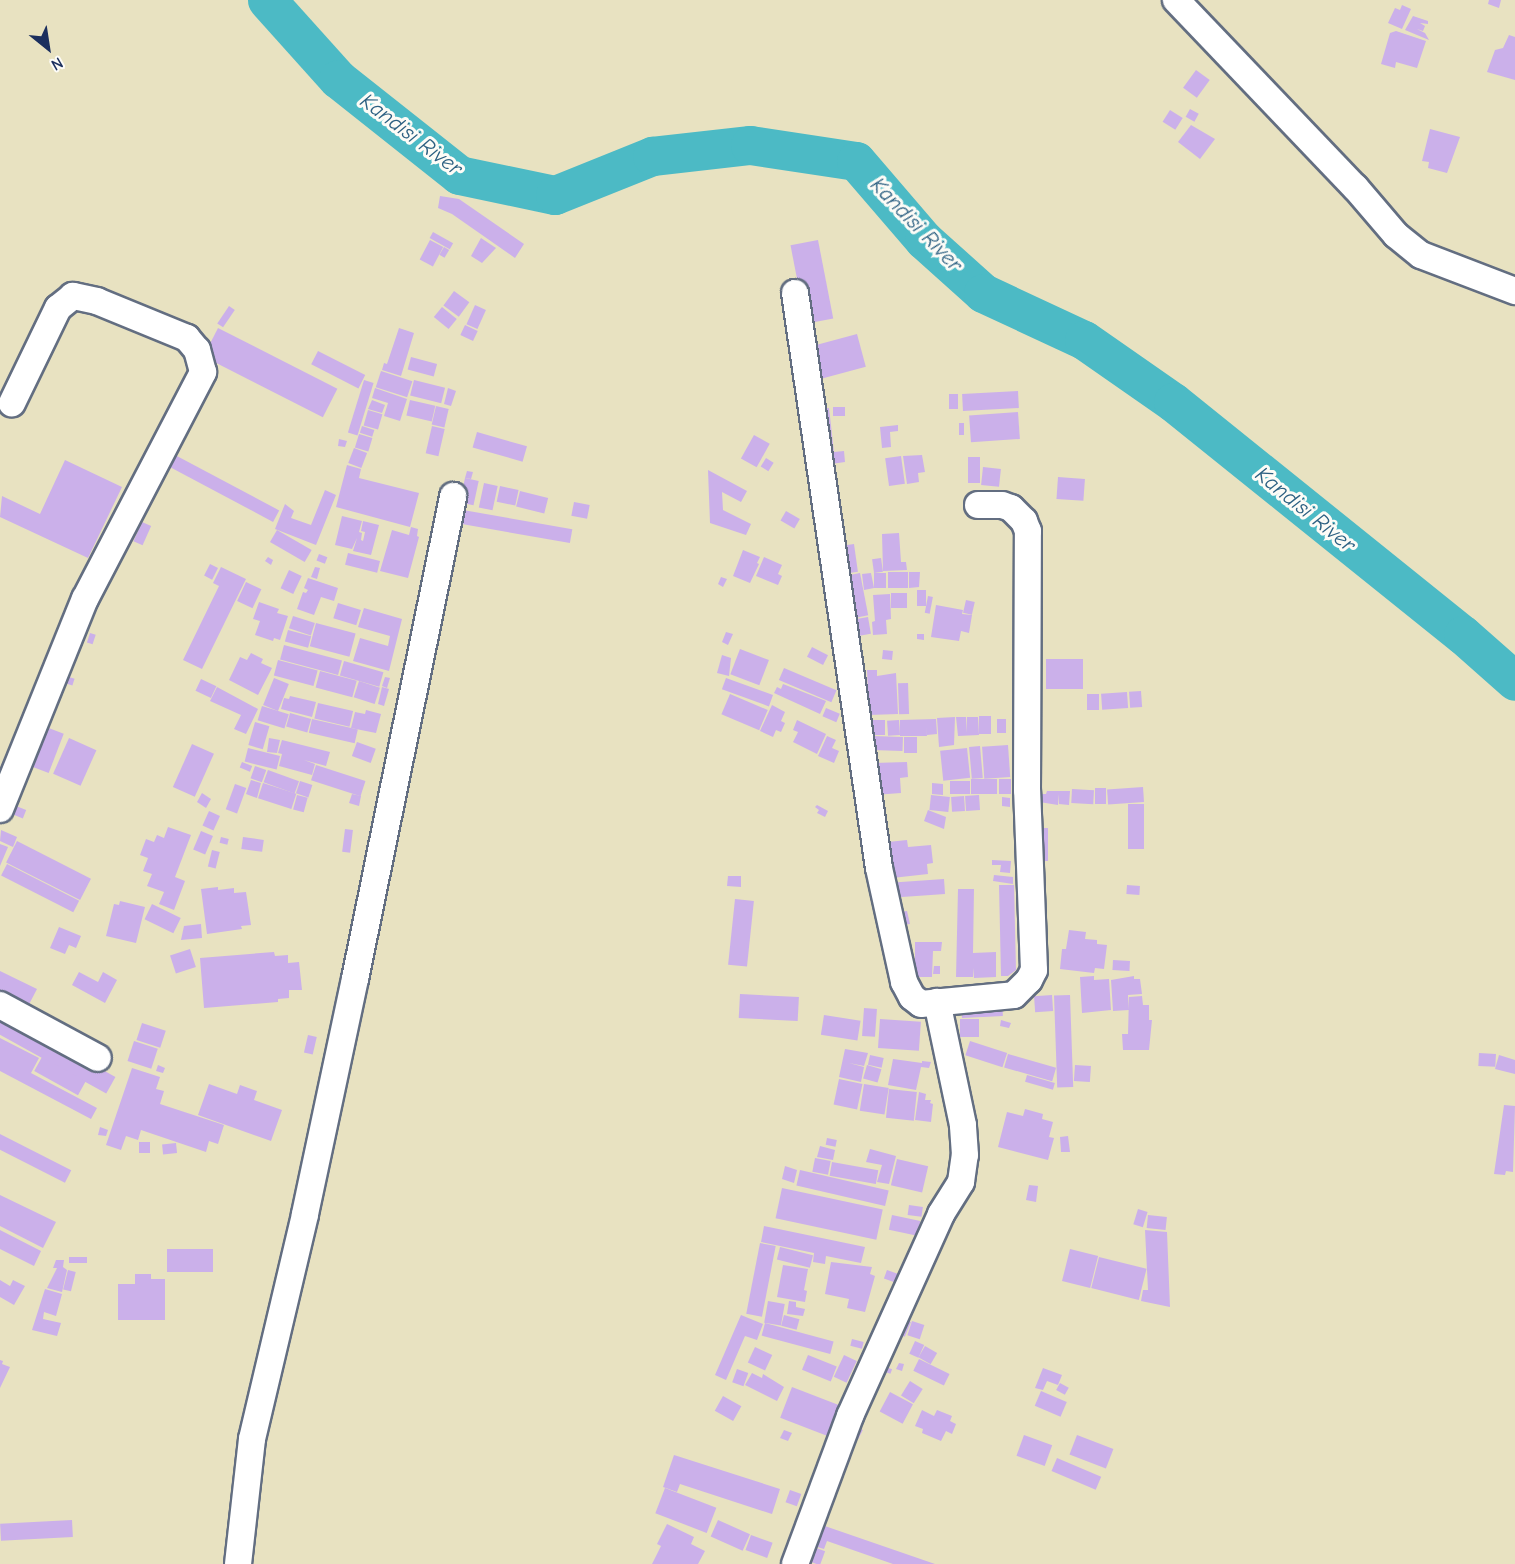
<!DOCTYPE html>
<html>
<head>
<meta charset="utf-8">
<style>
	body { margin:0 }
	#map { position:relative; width:1515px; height:1564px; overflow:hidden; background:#e8e2c1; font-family:"Comic Neue",sans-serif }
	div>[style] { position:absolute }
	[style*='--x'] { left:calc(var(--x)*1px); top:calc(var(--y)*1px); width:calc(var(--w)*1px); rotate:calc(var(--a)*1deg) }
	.river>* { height:39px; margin:-19.5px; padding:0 19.5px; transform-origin:19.5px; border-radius:19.5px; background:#4cbac5 }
	.building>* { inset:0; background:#cbb0ea; transform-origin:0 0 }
	.roads { filter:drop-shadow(2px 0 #636e81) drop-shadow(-2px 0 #636e81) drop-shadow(0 2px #636e81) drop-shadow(0 -2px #636e81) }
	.minor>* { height:26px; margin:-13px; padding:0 13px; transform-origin:13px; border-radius:13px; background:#fff }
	span { translate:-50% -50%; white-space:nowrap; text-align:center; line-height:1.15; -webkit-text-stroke:6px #fdfcf7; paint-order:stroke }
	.water-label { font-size:22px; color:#2c6082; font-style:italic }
	.north { position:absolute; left:18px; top:18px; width:60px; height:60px; -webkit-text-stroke:4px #fdfcf7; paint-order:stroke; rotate:150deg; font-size:16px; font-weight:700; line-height:24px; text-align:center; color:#1b2f5e }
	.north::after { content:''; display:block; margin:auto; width:21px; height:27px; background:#1b2f5e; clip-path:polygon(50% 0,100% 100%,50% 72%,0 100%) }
</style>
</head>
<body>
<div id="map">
	<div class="river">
		<i style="--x:267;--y:0;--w:106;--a:48.1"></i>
		<i style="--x:338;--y:79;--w:154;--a:38.4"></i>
		<i style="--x:459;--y:175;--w:98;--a:11.8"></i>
		<i style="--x:555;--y:195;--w:105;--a:-21.9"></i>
		<i style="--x:652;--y:156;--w:99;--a:-6.4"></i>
		<i style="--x:750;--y:145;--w:107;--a:8.6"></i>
		<i style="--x:856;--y:161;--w:104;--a:49.3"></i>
		<i style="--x:924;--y:240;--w:79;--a:41.9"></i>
		<i style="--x:983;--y:293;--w:111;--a:25"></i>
		<i style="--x:1084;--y:340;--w:108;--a:34.9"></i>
		<i style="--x:1173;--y:402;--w:372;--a:38.8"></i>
		<i style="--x:1463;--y:635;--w:69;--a:41.5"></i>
	</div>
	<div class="building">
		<i style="clip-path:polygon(1489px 0,1501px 0,1499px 8px,1488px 4px)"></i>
		<i style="clip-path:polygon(1402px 5px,1411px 9px,1402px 29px,1388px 23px,1395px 8px,1400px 10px)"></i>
		<i style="clip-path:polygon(1413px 16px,1428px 21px,1428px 24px,1420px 23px,1425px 26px,1423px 31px,1417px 29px,1425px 33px,1429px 40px,1405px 30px)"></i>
		<i style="clip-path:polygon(1396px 31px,1426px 41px,1417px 68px,1396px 62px,1395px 68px,1381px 64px,1390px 33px)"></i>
		<i style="clip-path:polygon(1509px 35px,1515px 37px,1515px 80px,1487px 72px,1495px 50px,1503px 48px)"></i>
		<i style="left:1196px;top:70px;width:17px;height:22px;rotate:36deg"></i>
		<i style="left:1190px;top:109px;width:10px;height:9px;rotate:29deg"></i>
		<i style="left:1170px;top:110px;width:15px;height:14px;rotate:32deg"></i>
		<i style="clip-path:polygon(1191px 125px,1215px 139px,1200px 159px,1178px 142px)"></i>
		<i style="clip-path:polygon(1430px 129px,1460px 137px,1447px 173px,1428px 168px,1429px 162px,1422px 161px)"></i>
		<i style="clip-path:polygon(440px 196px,459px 199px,524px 244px,515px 258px,452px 214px,438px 208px)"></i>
		<i style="left:433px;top:232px;width:23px;height:7px;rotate:29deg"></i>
		<i style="clip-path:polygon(481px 238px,496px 248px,482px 263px,471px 256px)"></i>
		<i style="left:430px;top:240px;width:15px;height:22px;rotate:28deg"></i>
		<i style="left:818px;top:240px;width:80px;height:28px;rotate:79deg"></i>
		<i style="left:444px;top:247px;width:6px;height:9px;rotate:31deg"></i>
		<i style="left:454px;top:291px;width:19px;height:18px;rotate:36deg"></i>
		<i style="left:475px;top:305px;width:12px;height:21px;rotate:24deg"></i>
		<i style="left:229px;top:306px;width:7px;height:21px;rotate:34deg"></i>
		<i style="left:442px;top:307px;width:19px;height:13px;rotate:39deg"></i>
		<i style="left:465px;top:325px;width:14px;height:11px;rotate:25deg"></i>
		<i style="left:218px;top:328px;width:134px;height:32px;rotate:27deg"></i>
		<i style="clip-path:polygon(399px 328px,414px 333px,401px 376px,382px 370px,384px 363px,387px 364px)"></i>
		<i style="left:857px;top:334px;width:34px;height:49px;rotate:75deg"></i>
		<i style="left:318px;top:351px;width:53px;height:15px;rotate:27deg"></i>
		<i style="left:411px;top:357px;width:27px;height:13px;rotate:15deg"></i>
		<i style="left:381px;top:371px;width:33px;height:17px;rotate:18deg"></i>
		<i style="left:364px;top:380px;width:10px;height:55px;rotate:17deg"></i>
		<i style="left:414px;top:380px;width:32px;height:16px;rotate:14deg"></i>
		<i style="clip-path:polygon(375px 388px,407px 399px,400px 421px,384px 416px,388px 403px,372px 398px)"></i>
		<i style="clip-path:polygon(448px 388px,456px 391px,451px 406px,444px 404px)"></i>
		<i style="left:1018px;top:391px;width:17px;height:56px;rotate:87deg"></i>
		<i style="left:949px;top:394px;width:9px;height:15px"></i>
		<i style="clip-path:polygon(372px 400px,385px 405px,382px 413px,368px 409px)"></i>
		<i style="left:410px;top:400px;width:26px;height:16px;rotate:13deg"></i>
		<i style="left:436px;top:406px;width:13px;height:19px;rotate:13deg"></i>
		<i style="left:833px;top:407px;width:12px;height:9px"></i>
		<i style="clip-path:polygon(829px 408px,834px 452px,844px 451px,845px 462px,824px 465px,817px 409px)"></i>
		<i style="left:368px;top:410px;width:15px;height:16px;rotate:16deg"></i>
		<i style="left:1018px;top:412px;width:27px;height:49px;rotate:86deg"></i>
		<i style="left:959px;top:423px;width:5px;height:12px"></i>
		<i style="clip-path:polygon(898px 425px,898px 431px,890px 432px,891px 447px,882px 448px,880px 427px)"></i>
		<i style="left:362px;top:426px;width:13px;height:7px;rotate:18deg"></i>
		<i style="left:432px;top:426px;width:13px;height:28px;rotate:13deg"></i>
		<i style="left:477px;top:432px;width:52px;height:16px;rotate:16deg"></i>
		<i style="left:359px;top:434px;width:14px;height:14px;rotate:17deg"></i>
		<i style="left:754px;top:435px;width:18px;height:27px;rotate:29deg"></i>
		<i style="clip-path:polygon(339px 439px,347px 441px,345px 447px,338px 446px)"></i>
		<i style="left:354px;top:448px;width:14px;height:16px;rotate:21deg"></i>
		<i style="left:175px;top:455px;width:118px;height:13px;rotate:28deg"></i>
		<i style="clip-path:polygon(922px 455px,925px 472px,918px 473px,919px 482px,907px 484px,903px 456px)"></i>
		<i style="left:901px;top:456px;width:28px;height:16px;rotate:82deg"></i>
		<i style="left:968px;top:457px;width:12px;height:26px"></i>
		<i style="left:766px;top:458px;width:9px;height:10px;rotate:32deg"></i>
		<i style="clip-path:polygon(65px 460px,122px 487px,88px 558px,0 517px,2px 496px,40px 514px)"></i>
		<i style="clip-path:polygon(347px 465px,361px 469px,359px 478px,419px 493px,410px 527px,336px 507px)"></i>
		<i style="left:983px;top:467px;width:18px;height:18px;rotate:6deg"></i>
		<i style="clip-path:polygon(708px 470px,747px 491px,741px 502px,722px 492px,723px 510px,751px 524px,746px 535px,710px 523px)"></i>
		<i style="clip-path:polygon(467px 471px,473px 472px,471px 479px,465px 478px)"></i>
		<i style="left:1058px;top:477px;width:27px;height:22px;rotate:4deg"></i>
		<i style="left:465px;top:478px;width:14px;height:25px;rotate:12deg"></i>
		<i style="left:484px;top:483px;width:14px;height:25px;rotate:12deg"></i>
		<i style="left:500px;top:486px;width:19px;height:16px;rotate:12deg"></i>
		<i style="clip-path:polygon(325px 490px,336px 495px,316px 545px,275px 529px,285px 504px,294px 511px,291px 518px,311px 525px)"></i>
		<i style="left:520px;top:491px;width:29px;height:16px;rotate:14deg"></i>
		<i style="left:574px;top:502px;width:16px;height:14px;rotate:11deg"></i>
		<i style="left:463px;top:510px;width:111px;height:14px;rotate:10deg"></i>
		<i style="left:786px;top:511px;width:16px;height:11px;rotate:30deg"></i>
		<i style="clip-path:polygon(342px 516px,362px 521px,359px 532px,362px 533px,361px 540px,363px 541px,365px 532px,361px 531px,363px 521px,379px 525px,371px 555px,353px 551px,357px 538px,352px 549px,335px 545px)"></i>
		<i style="left:142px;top:522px;width:10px;height:21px;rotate:24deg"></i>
		<i style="clip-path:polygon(411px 527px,418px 529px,417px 536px,419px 537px,408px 578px,380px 571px,392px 530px,409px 535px)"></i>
		<i style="left:277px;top:530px;width:40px;height:14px;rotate:30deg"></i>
		<i style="clip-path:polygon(899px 533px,901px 562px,906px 562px,907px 570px,883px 571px,882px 534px)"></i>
		<i style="left:854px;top:544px;width:28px;height:14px;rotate:82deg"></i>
		<i style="clip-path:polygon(743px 550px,760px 557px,757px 563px,759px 564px,750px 583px,733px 576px)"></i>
		<i style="left:348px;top:553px;width:33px;height:12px;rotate:14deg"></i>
		<i style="left:319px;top:554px;width:9px;height:7px;rotate:21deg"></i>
		<i style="clip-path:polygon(268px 557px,273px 560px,271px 565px,265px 561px)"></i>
		<i style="clip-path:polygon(764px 557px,782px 565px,778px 574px,782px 576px,778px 585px,756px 576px)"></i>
		<i style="left:881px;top:558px;width:14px;height:9px;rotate:82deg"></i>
		<i style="left:210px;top:564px;width:9px;height:13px;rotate:27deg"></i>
		<i style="clip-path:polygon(221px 567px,246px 579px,202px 669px,183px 660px,219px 586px,213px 583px)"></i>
		<i style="clip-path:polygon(315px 567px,320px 568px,317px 579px,311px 577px)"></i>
		<i style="left:289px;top:570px;width:14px;height:20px;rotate:25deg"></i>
		<i style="left:908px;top:572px;width:16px;height:20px;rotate:90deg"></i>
		<i style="clip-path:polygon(909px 572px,920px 572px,919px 587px,909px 588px)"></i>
		<i style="left:860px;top:573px;width:43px;height:14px;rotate:79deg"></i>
		<i style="clip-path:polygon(871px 573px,874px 588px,864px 590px,862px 574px)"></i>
		<i style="left:874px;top:573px;width:12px;height:15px"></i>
		<i style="clip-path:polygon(721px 577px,727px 579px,723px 587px,718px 584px)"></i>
		<i style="clip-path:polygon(308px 578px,338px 588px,334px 601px,321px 597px,314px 615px,297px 609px,303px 592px,306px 593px,308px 590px,304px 588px)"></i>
		<i style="left:246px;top:582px;width:17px;height:21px;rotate:25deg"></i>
		<i style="left:917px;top:590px;width:9px;height:16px"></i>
		<i style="left:907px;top:593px;width:15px;height:16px;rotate:90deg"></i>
		<i style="clip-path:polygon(890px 594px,891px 619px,886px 620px,887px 634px,873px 635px,872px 622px,875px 621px,873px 595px)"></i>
		<i style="left:928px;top:596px;width:5px;height:17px;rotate:11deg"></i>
		<i style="left:966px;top:600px;width:9px;height:13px;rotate:13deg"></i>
		<i style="clip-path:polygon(259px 602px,279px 609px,277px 613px,288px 616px,280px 640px,274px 638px,273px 641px,255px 635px,260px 621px,253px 619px)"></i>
		<i style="left:338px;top:603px;width:24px;height:16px;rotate:17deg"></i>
		<i style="clip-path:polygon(936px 605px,963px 610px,962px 614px,972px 615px,969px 633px,961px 631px,959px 641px,931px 637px)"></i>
		<i style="clip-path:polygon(364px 608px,402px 619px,389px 671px,353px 661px,360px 638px,388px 646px,390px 636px,358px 627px)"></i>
		<i style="left:293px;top:616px;width:23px;height:13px;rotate:18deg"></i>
		<i style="left:868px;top:617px;width:17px;height:13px;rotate:80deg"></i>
		<i style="left:316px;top:623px;width:41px;height:24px;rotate:15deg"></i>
		<i style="left:288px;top:630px;width:24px;height:12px;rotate:15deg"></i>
		<i style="clip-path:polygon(726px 632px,733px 634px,728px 645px,722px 642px)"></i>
		<i style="left:90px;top:633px;width:6px;height:10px;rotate:18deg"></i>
		<i style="clip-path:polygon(917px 634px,924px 634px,924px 640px,917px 639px)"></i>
		<i style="left:284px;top:645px;width:60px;height:15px;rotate:15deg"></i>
		<i style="left:812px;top:647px;width:18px;height:11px;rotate:27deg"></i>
		<i style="left:740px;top:649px;width:31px;height:27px;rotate:21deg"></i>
		<i style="left:883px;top:650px;width:10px;height:9px;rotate:6deg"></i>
		<i style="clip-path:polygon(251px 653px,263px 659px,261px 663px,272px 668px,258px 695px,229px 680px,240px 657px,247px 660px)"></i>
		<i style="clip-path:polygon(722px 655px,731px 658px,729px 676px,717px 673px)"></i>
		<i style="left:1083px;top:659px;width:30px;height:37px;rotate:90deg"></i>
		<i style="left:278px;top:660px;width:41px;height:16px;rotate:15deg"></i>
		<i style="left:344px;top:661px;width:41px;height:15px;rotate:16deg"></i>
		<i style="left:784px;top:668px;width:57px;height:13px;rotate:23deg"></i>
		<i style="clip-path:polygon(867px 670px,877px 670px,877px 676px,896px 673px,898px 714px,869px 715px)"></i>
		<i style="left:320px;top:671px;width:38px;height:17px;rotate:15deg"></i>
		<i style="left:66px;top:676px;width:9px;height:7px;rotate:18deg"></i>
		<i style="clip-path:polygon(385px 677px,390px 678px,387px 688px,382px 686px)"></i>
		<i style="left:274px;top:678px;width:16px;height:29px;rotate:22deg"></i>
		<i style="left:726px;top:678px;width:50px;height:12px;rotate:20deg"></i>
		<i style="left:201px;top:679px;width:17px;height:13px;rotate:25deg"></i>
		<i style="left:359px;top:681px;width:22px;height:17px;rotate:18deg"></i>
		<i style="left:908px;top:683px;width:31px;height:10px;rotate:88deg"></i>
		<i style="clip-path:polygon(783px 684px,826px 701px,820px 714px,774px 693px,777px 687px,781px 689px)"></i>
		<i style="clip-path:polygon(217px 687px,258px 709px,246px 734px,234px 729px,241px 715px,210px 701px)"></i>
		<i style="clip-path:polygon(382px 687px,389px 689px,384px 706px,378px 704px)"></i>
		<i style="left:1141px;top:691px;width:16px;height:12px;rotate:86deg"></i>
		<i style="left:1127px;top:692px;width:16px;height:26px;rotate:86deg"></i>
		<i style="left:730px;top:694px;width:41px;height:22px;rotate:23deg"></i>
		<i style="left:1087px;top:694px;width:12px;height:16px"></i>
		<i style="clip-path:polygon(290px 696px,316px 702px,312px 717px,281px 709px,284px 698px,289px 699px)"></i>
		<i style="left:318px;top:703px;width:36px;height:16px;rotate:13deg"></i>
		<i style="clip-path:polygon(772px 705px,785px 712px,781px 721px,785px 723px,781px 732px,776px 730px,773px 737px,760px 731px)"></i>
		<i style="left:262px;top:706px;width:28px;height:15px;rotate:17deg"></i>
		<i style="left:826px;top:708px;width:15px;height:9px;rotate:23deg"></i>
		<i style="clip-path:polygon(366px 710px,381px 714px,376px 733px,351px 728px,355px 712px,365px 714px)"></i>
		<i style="left:290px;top:713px;width:22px;height:14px;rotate:16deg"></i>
		<i style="left:979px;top:716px;width:12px;height:18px"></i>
		<i style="clip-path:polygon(955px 717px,954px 745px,939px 747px,937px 718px)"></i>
		<i style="clip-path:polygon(956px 717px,966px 717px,967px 733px,967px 717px,978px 717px,979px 735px,958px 736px)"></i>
		<i style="left:312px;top:719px;width:47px;height:14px;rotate:13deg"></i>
		<i style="clip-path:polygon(936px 719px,937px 734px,927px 735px,926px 726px,927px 736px,900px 736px,900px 720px)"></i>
		<i style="left:997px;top:719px;width:9px;height:14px"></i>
		<i style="clip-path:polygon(797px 720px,826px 734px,817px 754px,793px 742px,798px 732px,793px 730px)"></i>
		<i style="left:866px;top:720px;width:19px;height:15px"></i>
		<i style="left:899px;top:720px;width:15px;height:12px;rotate:86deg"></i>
		<i style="left:255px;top:722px;width:15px;height:24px;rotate:16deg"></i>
		<i style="left:46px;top:727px;width:19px;height:42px;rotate:21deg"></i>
		<i style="clip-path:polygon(827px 736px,836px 740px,832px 748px,839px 751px,834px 763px,818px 756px)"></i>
		<i style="left:873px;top:736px;width:30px;height:14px;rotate:2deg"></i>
		<i style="left:904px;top:737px;width:13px;height:16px"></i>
		<i style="left:69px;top:738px;width:30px;height:39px;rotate:24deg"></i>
		<i style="clip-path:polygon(269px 738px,280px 740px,277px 753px,267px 752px)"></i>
		<i style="clip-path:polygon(282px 740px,330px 752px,326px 766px,304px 760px,315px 764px,312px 775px,279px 766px,282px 754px,278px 753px)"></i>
		<i style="left:357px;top:742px;width:20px;height:15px;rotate:20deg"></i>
		<i style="left:192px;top:744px;width:24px;height:47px;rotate:24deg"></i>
		<i style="left:1008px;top:745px;width:32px;height:26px;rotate:86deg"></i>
		<i style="left:980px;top:746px;width:32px;height:11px;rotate:85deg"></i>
		<i style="left:248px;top:748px;width:33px;height:14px;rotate:14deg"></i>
		<i style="left:967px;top:748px;width:30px;height:27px;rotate:84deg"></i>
		<i style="left:242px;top:762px;width:11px;height:6px;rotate:22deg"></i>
		<i style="clip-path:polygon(907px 762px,908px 777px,900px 778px,901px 793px,874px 795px,873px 763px)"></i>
		<i style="left:316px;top:765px;width:52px;height:16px;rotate:18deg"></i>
		<i style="left:255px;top:766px;width:12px;height:13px;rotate:20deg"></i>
		<i style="left:268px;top:770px;width:33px;height:13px;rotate:20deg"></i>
		<i style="left:997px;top:779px;width:15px;height:26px;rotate:90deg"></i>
		<i style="left:999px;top:779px;width:12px;height:15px"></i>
		<i style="clip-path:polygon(251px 780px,261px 783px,257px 798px,246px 794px)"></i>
		<i style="left:300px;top:781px;width:13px;height:13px;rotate:18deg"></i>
		<i style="left:950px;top:781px;width:20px;height:13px"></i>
		<i style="left:263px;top:783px;width:35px;height:16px;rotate:18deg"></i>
		<i style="clip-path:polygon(932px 783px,943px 784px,943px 795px,932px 794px)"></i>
		<i style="left:235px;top:784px;width:12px;height:27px;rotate:20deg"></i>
		<i style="left:1143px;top:787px;width:15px;height:36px;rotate:86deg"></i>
		<i style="left:1095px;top:788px;width:11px;height:16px"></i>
		<i style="left:1072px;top:789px;width:22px;height:14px;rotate:3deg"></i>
		<i style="clip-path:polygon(1047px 791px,1070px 791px,1069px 805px,1059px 804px,1059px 794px,1058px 805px,1033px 801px,1033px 794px,1046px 794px)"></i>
		<i style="clip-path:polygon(202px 793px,211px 799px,206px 808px,197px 802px)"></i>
		<i style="clip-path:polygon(352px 794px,361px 796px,359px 806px,349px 803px)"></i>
		<i style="left:297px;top:795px;width:11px;height:15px;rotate:15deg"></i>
		<i style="left:931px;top:795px;width:19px;height:15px;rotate:6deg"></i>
		<i style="left:979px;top:795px;width:15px;height:14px;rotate:86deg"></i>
		<i style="left:964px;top:796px;width:15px;height:13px;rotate:86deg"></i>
		<i style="clip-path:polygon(1002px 797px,1010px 798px,1010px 807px,1002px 806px)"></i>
		<i style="left:1128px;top:804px;width:16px;height:45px"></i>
		<i style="clip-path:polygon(817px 805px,828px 811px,825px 817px,817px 813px,819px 810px,815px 807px)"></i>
		<i style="left:16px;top:806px;width:11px;height:9px;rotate:22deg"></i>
		<i style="clip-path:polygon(928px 810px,946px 817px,944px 829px,924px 821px)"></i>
		<i style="left:209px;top:811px;width:12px;height:16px;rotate:24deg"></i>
		<i style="clip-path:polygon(168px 827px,191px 835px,175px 877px,185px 881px,174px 910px,159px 904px,164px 892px,147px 886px,152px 874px,143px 871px,148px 858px,140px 855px,146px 839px,154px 842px,157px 835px,164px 838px)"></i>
		<i style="left:1033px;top:828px;width:15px;height:33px"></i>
		<i style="left:345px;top:829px;width:8px;height:23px;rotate:7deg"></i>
		<i style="clip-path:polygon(1px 830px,17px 837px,13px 847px,0 841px)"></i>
		<i style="left:201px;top:831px;width:13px;height:20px;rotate:23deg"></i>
		<i style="left:221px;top:837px;width:8px;height:6px;rotate:14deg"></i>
		<i style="left:243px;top:837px;width:21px;height:12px;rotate:8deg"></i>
		<i style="clip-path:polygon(907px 840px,908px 847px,931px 845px,933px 863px,927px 864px,928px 874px,892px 878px,888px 842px)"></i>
		<i style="left:17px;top:841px;width:83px;height:24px;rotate:27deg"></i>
		<i style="clip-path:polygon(0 844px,8px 847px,0 866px)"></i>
		<i style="left:212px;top:850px;width:8px;height:17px;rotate:14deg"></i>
		<i style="clip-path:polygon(992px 860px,1011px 861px,1010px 873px,1000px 872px,1001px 865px,992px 865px)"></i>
		<i style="left:7px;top:864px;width:81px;height:13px;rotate:27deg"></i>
		<i style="clip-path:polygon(994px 875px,1013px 877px,1013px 884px,993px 881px)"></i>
		<i style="clip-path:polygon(728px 876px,741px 876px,741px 887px,727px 886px)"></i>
		<i style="left:944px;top:879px;width:15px;height:54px;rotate:86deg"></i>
		<i style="clip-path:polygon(999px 885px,1014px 885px,1016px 970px,1008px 976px,1001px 976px)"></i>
		<i style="left:1127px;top:885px;width:13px;height:9px;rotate:4deg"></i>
		<i style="clip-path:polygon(218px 887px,218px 890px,234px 888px,234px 893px,246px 892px,251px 925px,241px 926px,242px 929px,207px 934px,201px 889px)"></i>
		<i style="clip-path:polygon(958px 889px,974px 889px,973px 953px,996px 952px,996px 977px,974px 978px,973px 968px,973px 977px,956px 977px)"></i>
		<i style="left:735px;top:899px;width:19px;height:66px;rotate:6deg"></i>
		<i style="clip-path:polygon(120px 901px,145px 907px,136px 943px,106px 936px,114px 904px,119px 905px)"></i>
		<i style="left:152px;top:904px;width:32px;height:17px;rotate:26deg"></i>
		<i style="clip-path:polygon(907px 911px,910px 924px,901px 925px,899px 912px)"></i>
		<i style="clip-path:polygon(201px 924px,202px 938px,181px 940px,184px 926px)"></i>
		<i style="clip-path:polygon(59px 927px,81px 936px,76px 948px,69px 945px,65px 954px,50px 948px)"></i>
		<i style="clip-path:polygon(1069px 930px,1086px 932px,1085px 939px,1097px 940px,1097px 944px,1107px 945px,1104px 969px,1095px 968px,1094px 973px,1060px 969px,1062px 949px,1066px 949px)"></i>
		<i style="clip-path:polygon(915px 942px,942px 942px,941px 951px,933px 951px,932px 977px,915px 977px)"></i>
		<i style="left:190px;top:949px;width:19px;height:21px;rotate:72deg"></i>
		<i style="clip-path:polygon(274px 952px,275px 956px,288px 955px,288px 963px,299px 962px,302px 990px,289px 990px,289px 998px,278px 999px,278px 1002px,204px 1008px,200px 958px)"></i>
		<i style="left:1113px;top:960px;width:17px;height:10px;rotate:3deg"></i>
		<i style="clip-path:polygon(934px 966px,940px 966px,940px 974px,933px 974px)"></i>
		<i style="clip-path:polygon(0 971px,37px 989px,24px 1014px,0 1001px)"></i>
		<i style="clip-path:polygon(79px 972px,98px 982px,103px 972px,117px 980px,105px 1003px,72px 985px)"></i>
		<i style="clip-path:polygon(1094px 976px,1094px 980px,1109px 979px,1111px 1010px,1082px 1013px,1080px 977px)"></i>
		<i style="clip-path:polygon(1134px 976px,1134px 979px,1140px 979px,1142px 994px,1128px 995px,1129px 1010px,1113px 1011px,1111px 980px)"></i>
		<i style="left:740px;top:994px;width:59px;height:24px;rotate:3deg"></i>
		<i style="left:1052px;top:995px;width:16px;height:18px;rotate:86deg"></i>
		<i style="left:1070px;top:995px;width:92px;height:16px;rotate:88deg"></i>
		<i style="clip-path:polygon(1142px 996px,1143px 1005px,1149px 1005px,1149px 1020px,1152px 1020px,1149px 1050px,1123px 1050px,1122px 1034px,1128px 1034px,1129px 997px)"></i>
		<i style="left:1002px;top:999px;width:17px;height:41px;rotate:87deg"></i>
		<i style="left:864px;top:1008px;width:13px;height:28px;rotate:4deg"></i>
		<i style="left:0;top:1013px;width:132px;height:19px;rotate:29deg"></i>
		<i style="left:824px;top:1015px;width:37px;height:20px;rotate:9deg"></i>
		<i style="left:880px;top:1019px;width:41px;height:29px;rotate:4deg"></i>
		<i style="left:979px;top:1019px;width:18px;height:19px;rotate:90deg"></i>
		<i style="clip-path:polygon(1001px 1020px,1011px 1023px,1009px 1028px,1000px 1026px)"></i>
		<i style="left:142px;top:1023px;width:25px;height:18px;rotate:18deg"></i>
		<i style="left:308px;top:1035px;width:9px;height:18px;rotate:13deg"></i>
		<i style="clip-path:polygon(0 1038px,39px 1058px,31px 1073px,97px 1108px,91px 1119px,0 1071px)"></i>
		<i style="left:134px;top:1041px;width:25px;height:21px;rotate:18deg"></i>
		<i style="left:970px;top:1041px;width:39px;height:15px;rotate:18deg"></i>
		<i style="clip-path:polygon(845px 1049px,868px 1053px,864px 1066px,849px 1063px,864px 1067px,861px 1082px,839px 1077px)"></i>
		<i style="left:1479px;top:1053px;width:17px;height:13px;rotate:3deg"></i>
		<i style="left:1008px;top:1054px;width:50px;height:14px;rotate:16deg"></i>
		<i style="left:870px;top:1055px;width:14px;height:10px;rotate:12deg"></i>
		<i style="clip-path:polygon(1499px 1055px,1515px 1060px,1515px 1074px,1495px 1069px)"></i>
		<i style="left:42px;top:1057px;width:50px;height:16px;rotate:29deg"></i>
		<i style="clip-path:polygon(893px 1059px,922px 1063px,922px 1061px,931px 1062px,929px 1068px,921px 1067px,916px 1090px,888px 1085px)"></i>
		<i style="clip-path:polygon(158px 1065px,165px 1068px,163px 1073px,156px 1071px)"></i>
		<i style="left:867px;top:1065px;width:15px;height:14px;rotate:16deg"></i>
		<i style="left:1075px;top:1065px;width:16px;height:16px;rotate:4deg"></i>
		<i style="clip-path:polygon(132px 1068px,160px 1077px,156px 1089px,164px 1091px,160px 1104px,224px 1125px,218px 1144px,209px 1141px,206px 1152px,141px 1130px,138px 1140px,126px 1136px,121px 1150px,106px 1145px)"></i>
		<i style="left:1027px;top:1075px;width:29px;height:7px;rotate:16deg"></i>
		<i style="left:839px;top:1079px;width:24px;height:26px;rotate:12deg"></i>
		<i style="clip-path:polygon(209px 1084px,237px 1094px,240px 1085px,257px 1091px,254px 1100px,282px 1110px,271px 1141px,198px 1115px)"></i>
		<i style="left:864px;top:1084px;width:25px;height:27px;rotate:9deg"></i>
		<i style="left:889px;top:1089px;width:28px;height:29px;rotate:6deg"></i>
		<i style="clip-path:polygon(919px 1092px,926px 1094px,925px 1100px,931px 1100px,930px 1103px,933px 1104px,931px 1122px,915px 1120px)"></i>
		<i style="clip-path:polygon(1504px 1105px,1515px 1106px,1513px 1172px,1506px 1171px,1505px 1175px,1494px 1174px)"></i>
		<i style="clip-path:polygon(1025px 1109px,1043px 1114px,1042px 1119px,1053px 1122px,1049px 1137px,1054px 1138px,1048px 1160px,998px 1147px,1007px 1112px,1023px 1116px)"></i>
		<i style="clip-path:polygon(100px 1127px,108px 1130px,106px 1136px,98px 1135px)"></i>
		<i style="left:0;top:1134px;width:80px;height:14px;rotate:27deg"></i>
		<i style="clip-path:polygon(1068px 1136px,1070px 1152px,1061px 1152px,1060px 1137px)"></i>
		<i style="left:827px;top:1138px;width:10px;height:7px;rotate:11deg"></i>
		<i style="left:150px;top:1142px;width:11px;height:11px;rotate:90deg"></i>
		<i style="left:176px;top:1143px;width:10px;height:14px;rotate:84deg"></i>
		<i style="clip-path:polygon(820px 1146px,835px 1150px,833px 1160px,817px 1157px)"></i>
		<i style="clip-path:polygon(870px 1149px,896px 1156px,889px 1184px,877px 1182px,882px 1165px,866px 1162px)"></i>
		<i style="left:815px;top:1158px;width:16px;height:14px;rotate:11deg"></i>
		<i style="left:897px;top:1159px;width:32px;height:27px;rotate:13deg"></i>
		<i style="left:832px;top:1162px;width:47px;height:14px;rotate:10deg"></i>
		<i style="clip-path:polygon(785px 1166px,797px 1170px,794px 1183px,782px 1179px)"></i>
		<i style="left:800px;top:1170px;width:91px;height:16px;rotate:13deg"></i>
		<i style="clip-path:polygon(1029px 1185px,1038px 1186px,1036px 1202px,1026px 1200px)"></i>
		<i style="left:782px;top:1188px;width:103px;height:31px;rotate:12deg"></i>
		<i style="clip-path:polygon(0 1195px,56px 1222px,43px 1248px,0 1226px)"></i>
		<i style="left:909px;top:1205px;width:14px;height:10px;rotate:8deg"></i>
		<i style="left:1138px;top:1209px;width:10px;height:16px;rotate:17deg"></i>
		<i style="left:892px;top:1215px;width:29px;height:15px;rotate:12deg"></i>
		<i style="left:1148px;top:1215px;width:19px;height:13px;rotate:6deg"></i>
		<i style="clip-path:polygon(764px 1226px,865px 1247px,861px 1263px,826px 1256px,825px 1264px,813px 1262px,814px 1253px,761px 1242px)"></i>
		<i style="clip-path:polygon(0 1230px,41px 1251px,34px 1266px,0 1249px)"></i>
		<i style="clip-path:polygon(1145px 1230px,1167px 1232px,1170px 1307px,1141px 1301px,1143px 1290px,1148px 1290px)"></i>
		<i style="left:760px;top:1243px;width:16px;height:72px;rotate:11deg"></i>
		<i style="left:780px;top:1247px;width:34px;height:13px;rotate:14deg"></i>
		<i style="left:167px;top:1249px;width:46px;height:23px"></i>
		<i style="left:1070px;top:1249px;width:29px;height:33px;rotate:14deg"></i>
		<i style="left:87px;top:1257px;width:6px;height:18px;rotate:90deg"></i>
		<i style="left:1099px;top:1257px;width:49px;height:32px;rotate:14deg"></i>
		<i style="clip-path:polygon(56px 1260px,64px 1260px,63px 1267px,67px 1270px,62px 1292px,47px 1288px,57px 1268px,53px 1268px)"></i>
		<i style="clip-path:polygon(831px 1262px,872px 1267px,870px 1274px,875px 1276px,865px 1312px,847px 1308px,849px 1299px,825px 1294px)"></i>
		<i style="clip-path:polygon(783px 1265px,808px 1269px,804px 1290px,807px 1291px,805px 1302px,777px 1297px)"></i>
		<i style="left:68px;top:1270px;width:8px;height:20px;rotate:14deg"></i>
		<i style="left:887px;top:1270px;width:12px;height:9px;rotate:20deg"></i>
		<i style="clip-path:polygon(135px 1274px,151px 1274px,151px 1279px,165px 1279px,165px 1320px,118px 1320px,118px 1284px,135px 1284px)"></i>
		<i style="clip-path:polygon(0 1280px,10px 1286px,13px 1280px,25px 1286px,14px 1305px,0 1297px)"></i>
		<i style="clip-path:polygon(45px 1289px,62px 1294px,56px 1316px,44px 1312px,43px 1319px,61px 1323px,57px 1336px,32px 1330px)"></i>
		<i style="left:768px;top:1301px;width:17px;height:22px;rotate:10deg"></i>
		<i style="clip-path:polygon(789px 1301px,796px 1302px,796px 1307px,805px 1309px,803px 1316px,787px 1314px)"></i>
		<i style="clip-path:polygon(741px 1315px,763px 1324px,757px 1340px,745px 1336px,726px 1380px,715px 1375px)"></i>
		<i style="left:784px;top:1315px;width:16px;height:11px;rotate:15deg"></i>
		<i style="left:899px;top:1317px;width:13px;height:16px;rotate:23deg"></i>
		<i style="left:912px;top:1321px;width:13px;height:15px;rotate:18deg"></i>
		<i style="left:765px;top:1323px;width:71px;height:13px;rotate:15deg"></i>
		<i style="left:852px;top:1339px;width:12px;height:7px;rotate:14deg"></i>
		<i style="left:915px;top:1341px;width:10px;height:14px;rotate:24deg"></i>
		<i style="left:925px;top:1346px;width:14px;height:13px;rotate:30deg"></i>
		<i style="left:755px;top:1347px;width:19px;height:17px;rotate:25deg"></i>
		<i style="left:808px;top:1355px;width:31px;height:16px;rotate:22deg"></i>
		<i style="left:844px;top:1355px;width:14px;height:24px;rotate:25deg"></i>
		<i style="left:919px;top:1359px;width:34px;height:13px;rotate:26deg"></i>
		<i style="clip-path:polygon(0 1360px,3px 1361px,2px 1364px,10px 1367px,0 1388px)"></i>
		<i style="clip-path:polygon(899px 1363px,904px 1364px,902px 1371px,896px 1369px)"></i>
		<i style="left:878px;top:1364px;width:15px;height:5px;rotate:20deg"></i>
		<i style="clip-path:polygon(1043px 1368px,1062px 1375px,1058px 1385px,1047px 1381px,1043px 1390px,1035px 1388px)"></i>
		<i style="left:737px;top:1369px;width:12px;height:14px;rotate:20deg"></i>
		<i style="clip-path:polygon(752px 1373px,762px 1378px,763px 1374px,784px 1387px,777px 1401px,745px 1385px)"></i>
		<i style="left:910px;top:1381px;width:15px;height:17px;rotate:32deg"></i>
		<i style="left:1060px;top:1383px;width:10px;height:8px;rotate:29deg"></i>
		<i style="left:792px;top:1387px;width:50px;height:33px;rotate:21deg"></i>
		<i style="left:1041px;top:1391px;width:28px;height:16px;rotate:23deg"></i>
		<i style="left:890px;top:1392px;width:26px;height:22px;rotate:28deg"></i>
		<i style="left:723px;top:1396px;width:21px;height:17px;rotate:29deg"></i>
		<i style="clip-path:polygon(922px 1410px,934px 1416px,937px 1410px,952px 1416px,950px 1421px,956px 1424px,952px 1434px,946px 1431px,941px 1441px,922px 1433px,923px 1429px,915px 1426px)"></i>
		<i style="left:853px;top:1425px;width:11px;height:10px;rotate:27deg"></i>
		<i style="clip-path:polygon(784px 1430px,792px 1433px,788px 1441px,780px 1438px)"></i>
		<i style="left:1024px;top:1435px;width:30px;height:22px;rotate:20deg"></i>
		<i style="left:1077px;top:1435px;width:39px;height:21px;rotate:21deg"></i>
		<i style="clip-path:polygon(674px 1455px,780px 1489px,772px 1514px,680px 1484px,677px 1492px,663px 1487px)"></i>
		<i style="left:1057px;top:1458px;width:48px;height:14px;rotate:23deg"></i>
		<i style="left:665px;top:1488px;width:55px;height:27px;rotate:21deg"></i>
		<i style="left:790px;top:1490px;width:12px;height:13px;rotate:20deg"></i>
		<i style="left:72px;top:1520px;width:17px;height:72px;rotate:87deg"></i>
		<i style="left:718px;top:1520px;width:35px;height:18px;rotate:24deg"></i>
		<i style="clip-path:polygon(667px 1524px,694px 1537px,691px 1544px,705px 1551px,698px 1564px,652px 1564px,661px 1546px,657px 1544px)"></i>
		<i style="clip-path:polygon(819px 1524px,935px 1564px,893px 1564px,827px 1541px,824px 1549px,811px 1545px)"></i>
		<i style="left:751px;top:1535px;width:23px;height:16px;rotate:20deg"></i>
		<i style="left:811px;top:1546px;width:15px;height:15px;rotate:20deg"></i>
	</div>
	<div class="roads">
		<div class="minor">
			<i style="--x:1176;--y:0;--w:259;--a:46.3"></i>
			<i style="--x:1355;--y:187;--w:63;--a:49.5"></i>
			<i style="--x:1396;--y:235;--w:32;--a:39"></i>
			<i style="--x:1421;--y:255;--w:101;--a:21"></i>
			<i style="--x:795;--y:293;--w:581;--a:81.69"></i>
			<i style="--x:879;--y:868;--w:117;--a:77.6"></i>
			<i style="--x:904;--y:982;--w:17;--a:62"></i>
			<i style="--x:912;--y:997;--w:11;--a:38"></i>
			<i style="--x:921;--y:1004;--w:93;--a:-5.5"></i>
			<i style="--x:1014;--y:995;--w:21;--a:-45"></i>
			<i style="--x:1029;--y:980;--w:11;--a:-63"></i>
			<i style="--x:1034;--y:970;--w:180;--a:-92.2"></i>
			<i style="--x:1027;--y:790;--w:259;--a:-89.8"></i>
			<i style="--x:1028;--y:531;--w:11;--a:-112"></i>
			<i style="--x:1024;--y:521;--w:18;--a:-135"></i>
			<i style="--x:1011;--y:508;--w:9;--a:-162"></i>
			<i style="--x:1002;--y:505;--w:24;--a:180"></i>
			<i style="--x:0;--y:809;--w:227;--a:-68"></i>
			<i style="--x:85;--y:599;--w:256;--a:-62.5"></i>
			<i style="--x:203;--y:372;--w:23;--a:-105"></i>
			<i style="--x:197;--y:350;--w:16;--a:-130"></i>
			<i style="--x:187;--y:338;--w:97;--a:-157.7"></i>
			<i style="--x:97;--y:301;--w:25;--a:-168"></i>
			<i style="--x:73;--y:296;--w:19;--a:141"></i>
			<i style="--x:58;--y:308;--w:106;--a:115.8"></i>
			<i style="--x:0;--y:1005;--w:111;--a:28.4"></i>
			<i style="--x:238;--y:1564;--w:126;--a:-83.6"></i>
			<i style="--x:252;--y:1439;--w:231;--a:-76.7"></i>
			<i style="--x:305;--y:1214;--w:240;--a:-78"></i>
			<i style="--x:355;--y:979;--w:493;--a:-78.5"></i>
			<i style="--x:795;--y:1564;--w:158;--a:-69.6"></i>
			<i style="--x:850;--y:1416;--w:222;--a:-65.7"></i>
			<i style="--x:941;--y:1214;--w:38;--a:-58"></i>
			<i style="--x:961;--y:1182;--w:27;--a:-82"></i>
			<i style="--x:965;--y:1155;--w:30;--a:-94"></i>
			<i style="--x:963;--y:1125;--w:126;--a:-101.9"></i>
		</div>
	</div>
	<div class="water-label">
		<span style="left:411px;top:135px;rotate:37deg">Kandisi River</span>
		<span style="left:916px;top:225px;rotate:46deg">Kandisi River</span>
		<span style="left:1305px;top:510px;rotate:39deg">Kandisi River</span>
	</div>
	<div class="north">N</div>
</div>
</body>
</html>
